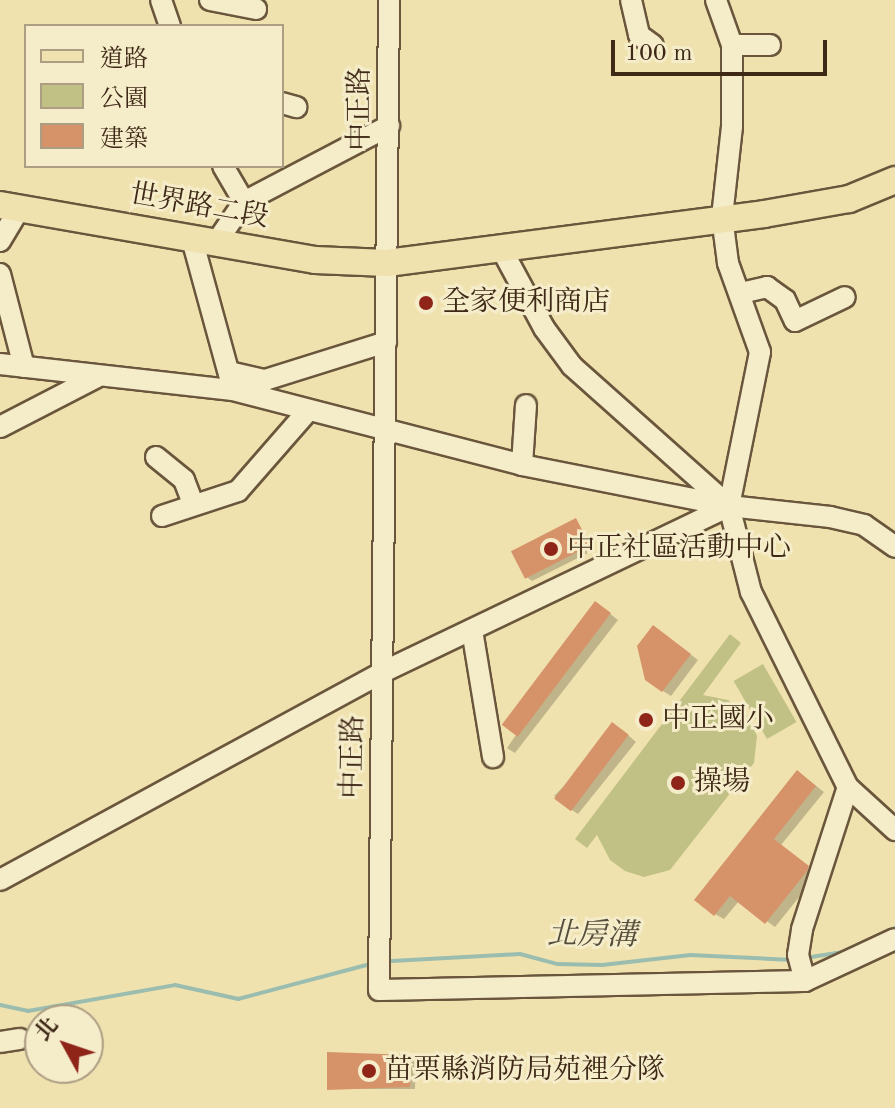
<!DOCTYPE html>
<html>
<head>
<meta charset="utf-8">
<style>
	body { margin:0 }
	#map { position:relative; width:895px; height:1108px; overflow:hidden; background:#f0e2ae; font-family:"Old Standard TT","Noto Serif TC",serif }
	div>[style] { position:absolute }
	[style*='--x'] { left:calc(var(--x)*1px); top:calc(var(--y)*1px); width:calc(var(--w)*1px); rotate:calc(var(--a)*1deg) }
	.green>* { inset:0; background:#c2c185; transform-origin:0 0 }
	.shadow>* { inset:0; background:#0003 }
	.stream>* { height:4px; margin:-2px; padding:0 2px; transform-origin:2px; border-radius:2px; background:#9bbdb0 }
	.building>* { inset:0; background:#d6936a; transform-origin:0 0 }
	.roads { filter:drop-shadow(2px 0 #6a563c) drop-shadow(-2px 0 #6a563c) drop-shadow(0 2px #6a563c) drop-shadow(0 -2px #6a563c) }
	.minor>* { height:20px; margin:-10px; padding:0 10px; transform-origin:10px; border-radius:10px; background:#f5ecca }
	.major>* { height:26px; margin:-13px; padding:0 13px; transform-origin:13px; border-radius:13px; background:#f0e2ae }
	.dots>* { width:22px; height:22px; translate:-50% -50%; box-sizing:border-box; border:4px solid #f5ecca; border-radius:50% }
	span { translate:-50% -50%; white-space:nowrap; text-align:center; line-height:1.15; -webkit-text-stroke:6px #f5ecca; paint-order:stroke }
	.street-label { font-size:28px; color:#3e2816 }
	.poi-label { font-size:28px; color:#3e2816 }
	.left { translate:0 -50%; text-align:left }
	.water-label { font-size:30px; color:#554d3c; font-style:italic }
	.legend { position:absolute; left:24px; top:24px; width:260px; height:144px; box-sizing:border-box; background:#f5ecca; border:2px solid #ac9e82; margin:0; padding:10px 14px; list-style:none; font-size:24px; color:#3e2816 }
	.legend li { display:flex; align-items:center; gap:16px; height:40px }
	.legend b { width:40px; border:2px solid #ac9e82 }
	.north { position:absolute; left:24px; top:1004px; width:80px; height:80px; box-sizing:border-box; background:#f5ecca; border:2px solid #ac9e82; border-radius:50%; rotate:310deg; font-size:22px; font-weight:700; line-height:32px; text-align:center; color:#3e2816 }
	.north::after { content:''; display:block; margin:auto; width:28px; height:36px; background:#8f2418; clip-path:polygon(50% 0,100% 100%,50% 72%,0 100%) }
	.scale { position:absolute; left:611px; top:40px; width:216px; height:36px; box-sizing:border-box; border:4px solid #3e2816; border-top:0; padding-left:10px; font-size:24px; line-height:28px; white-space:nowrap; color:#3e2816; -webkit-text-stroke:6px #f5ecca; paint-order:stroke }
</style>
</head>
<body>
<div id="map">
	<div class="green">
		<i style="clip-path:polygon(730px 634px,741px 643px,703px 695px,728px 700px,750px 718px,757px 736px,754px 763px,670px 870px,644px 877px,625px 871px,610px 860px,597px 835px,587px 848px,575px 839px)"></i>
		<i style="left:763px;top:664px;width:67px;height:34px;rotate:60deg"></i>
	</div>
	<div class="shadow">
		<i style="clip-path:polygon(576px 521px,594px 550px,532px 581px,527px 577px)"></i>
		<i style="clip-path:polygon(604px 609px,618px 620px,515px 753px,507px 748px)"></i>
		<i style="clip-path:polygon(662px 633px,698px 660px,671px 696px,663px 691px)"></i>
		<i style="clip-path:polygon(621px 729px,636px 742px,578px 814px,569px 808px,554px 796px)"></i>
		<i style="clip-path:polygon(806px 778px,824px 792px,781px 845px,816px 876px,775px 927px,739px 901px,724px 919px,715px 914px)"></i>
		<i style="clip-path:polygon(411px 1057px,416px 1060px,415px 1089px,329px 1089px)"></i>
	</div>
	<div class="stream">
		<i style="--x:811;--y:957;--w:31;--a:-9"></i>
		<i style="--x:842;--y:952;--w:58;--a:-24.4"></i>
		<i style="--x:392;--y:961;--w:128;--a:-3.1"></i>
		<i style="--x:520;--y:954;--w:39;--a:15"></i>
		<i style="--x:558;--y:964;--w:44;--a:1.3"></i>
		<i style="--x:602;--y:965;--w:89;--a:-6.5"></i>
		<i style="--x:690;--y:955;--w:102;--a:2.8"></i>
		<i style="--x:0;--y:1005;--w:29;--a:12"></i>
		<i style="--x:28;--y:1011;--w:149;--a:-10"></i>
		<i style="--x:175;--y:985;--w:65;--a:12.5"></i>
		<i style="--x:238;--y:999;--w:133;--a:-14.8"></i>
	</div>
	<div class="building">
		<i style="left:576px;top:518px;width:31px;height:73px;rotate:63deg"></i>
		<i style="left:595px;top:601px;width:20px;height:155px;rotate:37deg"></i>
		<i style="clip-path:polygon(653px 625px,691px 654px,662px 692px,645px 680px,637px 646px)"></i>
		<i style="left:612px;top:722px;width:21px;height:96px;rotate:37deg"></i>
		<i style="clip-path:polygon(797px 770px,816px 786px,774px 839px,809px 866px,807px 871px,765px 924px,730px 896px,714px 916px,694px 900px)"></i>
		<i style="clip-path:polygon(327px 1052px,411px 1055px,410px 1087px,327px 1090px)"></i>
	</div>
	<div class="roads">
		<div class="minor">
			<i style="--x:161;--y:0;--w:28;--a:71"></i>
			<i style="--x:210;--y:0;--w:47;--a:11.1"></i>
			<i style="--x:389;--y:0;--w:990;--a:90.58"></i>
			<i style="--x:379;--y:990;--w:426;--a:-1.2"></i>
			<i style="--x:805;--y:981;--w:99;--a:-25"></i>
			<i style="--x:631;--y:0;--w:36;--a:77"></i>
			<i style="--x:639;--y:35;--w:17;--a:36"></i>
			<i style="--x:732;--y:45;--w:38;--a:0"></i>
			<i style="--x:282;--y:103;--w:15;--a:16"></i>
			<i style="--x:223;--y:166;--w:42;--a:59.7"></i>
			<i style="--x:192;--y:239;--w:148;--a:74.7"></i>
			<i style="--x:0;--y:241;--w:37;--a:-59"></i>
			<i style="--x:216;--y:243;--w:50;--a:-55.7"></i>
			<i style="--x:244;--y:202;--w:164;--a:-27.7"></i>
			<i style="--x:502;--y:250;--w:89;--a:61.7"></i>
			<i style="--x:544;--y:328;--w:47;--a:53.6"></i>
			<i style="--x:572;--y:366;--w:210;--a:41.7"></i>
			<i style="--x:729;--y:506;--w:89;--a:75.7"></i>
			<i style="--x:751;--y:592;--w:218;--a:63.6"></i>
			<i style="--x:848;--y:787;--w:64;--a:42.5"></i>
			<i style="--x:0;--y:274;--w:96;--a:75.5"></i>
			<i style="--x:741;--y:293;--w:27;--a:-13"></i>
			<i style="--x:767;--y:287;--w:22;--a:36"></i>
			<i style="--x:785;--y:300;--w:23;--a:65"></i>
			<i style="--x:795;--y:321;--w:55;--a:-25.6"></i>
			<i style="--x:0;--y:364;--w:234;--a:6.4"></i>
			<i style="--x:233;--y:390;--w:299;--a:14.5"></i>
			<i style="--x:522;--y:465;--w:211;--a:11.2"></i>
			<i style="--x:729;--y:506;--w:102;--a:6.2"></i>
			<i style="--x:830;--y:517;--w:35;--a:13"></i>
			<i style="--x:864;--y:525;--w:38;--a:35"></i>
			<i style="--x:229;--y:372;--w:37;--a:13"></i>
			<i style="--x:265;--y:380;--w:127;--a:-17.4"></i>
			<i style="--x:0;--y:427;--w:109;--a:-27.3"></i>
			<i style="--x:156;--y:457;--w:36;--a:39"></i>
			<i style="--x:184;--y:480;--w:25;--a:69"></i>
			<i style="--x:522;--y:465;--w:60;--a:-86.2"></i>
			<i style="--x:162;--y:516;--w:80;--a:-18.2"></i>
			<i style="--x:238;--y:491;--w:105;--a:-48.9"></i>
			<i style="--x:472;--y:630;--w:129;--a:80.6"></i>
			<i style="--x:0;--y:880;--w:436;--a:-28.5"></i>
			<i style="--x:383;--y:672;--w:384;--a:-25.6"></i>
			<i style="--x:729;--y:506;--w:157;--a:-78.6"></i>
			<i style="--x:760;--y:352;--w:95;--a:-109.8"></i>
			<i style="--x:728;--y:263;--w:46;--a:-97.4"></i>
			<i style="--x:722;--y:217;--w:92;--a:-83.7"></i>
			<i style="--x:732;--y:126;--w:81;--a:-90"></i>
			<i style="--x:732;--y:45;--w:48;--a:-109.6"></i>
			<i style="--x:805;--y:981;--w:27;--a:-105"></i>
			<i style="--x:798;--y:955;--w:26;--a:-81"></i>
			<i style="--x:802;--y:929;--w:149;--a:-72.1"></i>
			<i style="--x:0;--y:1042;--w:20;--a:-9"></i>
		</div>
		<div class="major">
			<i style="--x:0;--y:205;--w:320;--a:9.9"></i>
			<i style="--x:315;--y:260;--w:72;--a:2.4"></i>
			<i style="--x:387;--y:263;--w:380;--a:-7.4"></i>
			<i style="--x:764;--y:214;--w:86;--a:-10"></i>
			<i style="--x:849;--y:199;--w:50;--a:-22.4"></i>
		</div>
	</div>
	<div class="dots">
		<i style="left:426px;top:303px;background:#8f2418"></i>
		<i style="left:551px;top:549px;background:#8f2418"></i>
		<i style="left:646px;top:720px;background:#8f2418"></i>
		<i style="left:678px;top:783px;background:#8f2418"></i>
		<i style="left:369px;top:1071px;background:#8f2418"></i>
	</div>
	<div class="street-label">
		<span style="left:361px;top:109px;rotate:-90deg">中正路</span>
		<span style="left:199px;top:207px;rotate:10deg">世界路二段</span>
		<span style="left:354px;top:757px;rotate:-89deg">中正路</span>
	</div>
	<div class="poi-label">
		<span class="left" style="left:442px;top:303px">全家便利商店</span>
		<span class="left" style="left:567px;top:549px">中正社區活動中心</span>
		<span class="left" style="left:662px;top:720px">中正國小</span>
		<span class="left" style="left:694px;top:783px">操場</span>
		<span class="left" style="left:385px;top:1071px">苗栗縣消防局苑裡分隊</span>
	</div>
	<div class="water-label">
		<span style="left:592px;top:936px;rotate:1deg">北房溝</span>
	</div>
	<ul class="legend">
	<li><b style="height:10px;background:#f0e2ae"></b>道路</li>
	<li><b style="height:22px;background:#c2c185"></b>公園</li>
	<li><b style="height:22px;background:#d6936a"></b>建築</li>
	</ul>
	<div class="north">北</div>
	<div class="scale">100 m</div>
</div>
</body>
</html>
